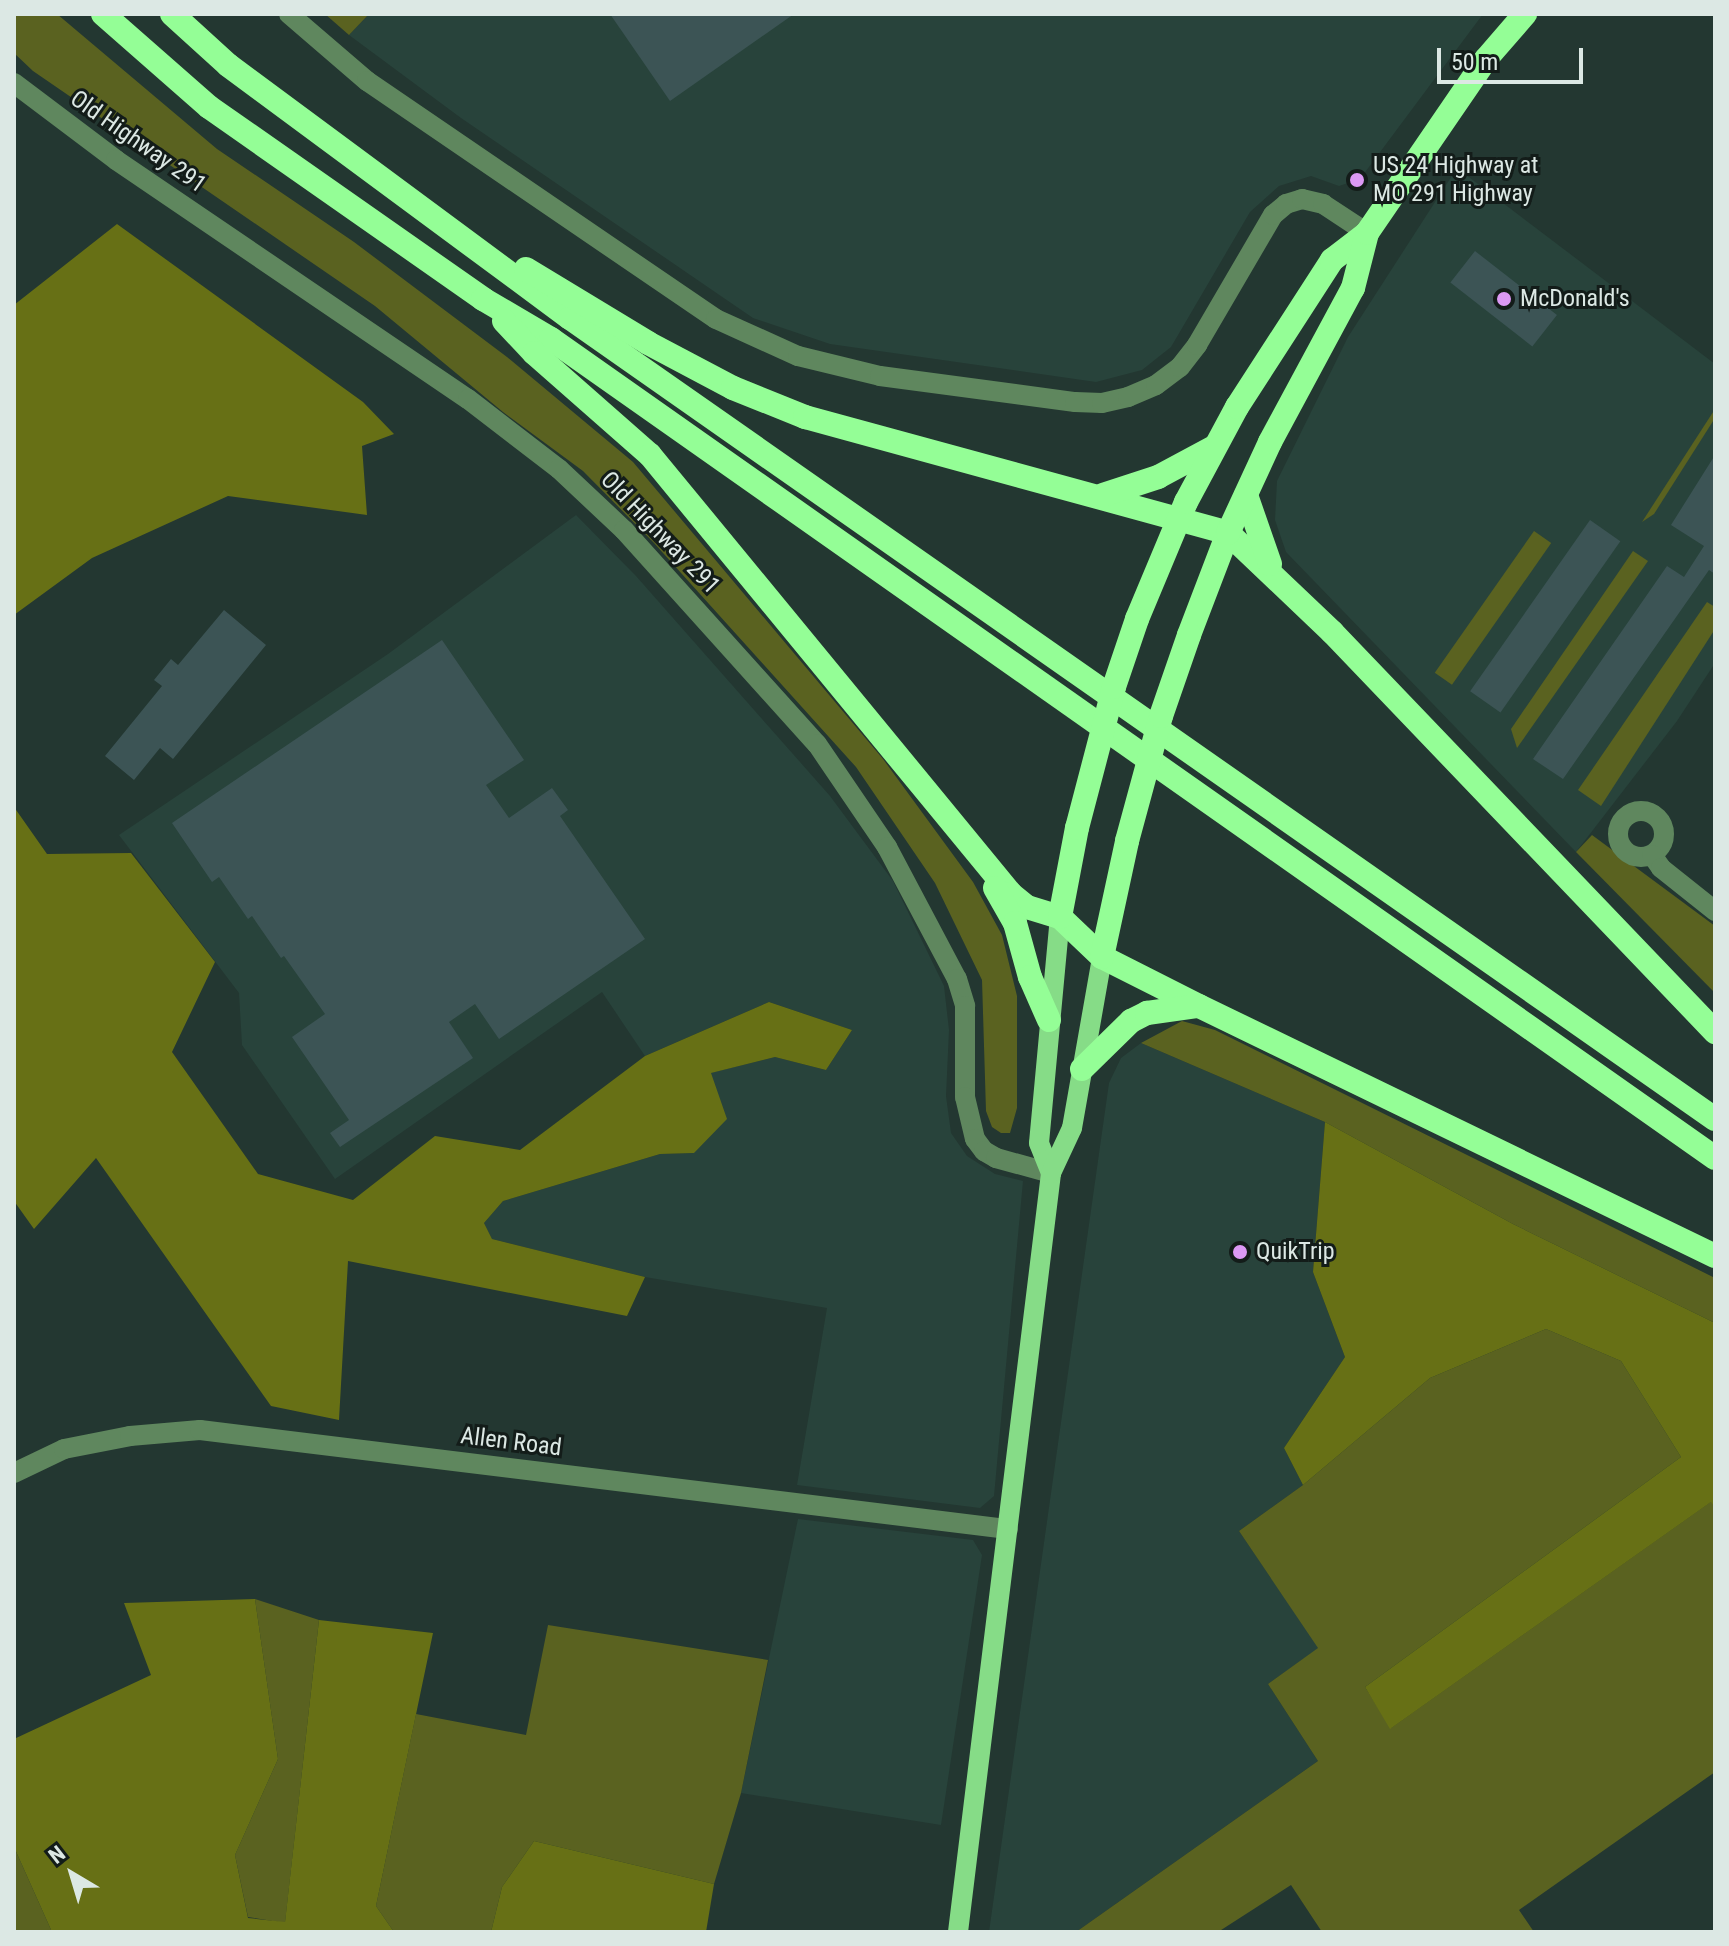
<!DOCTYPE html>
<html>
<head>
<meta charset="utf-8">
<style>
	body { margin:0 }
	#map { position:relative; width:1729px; height:1946px; overflow:hidden; background:#233731; font-family:"Roboto Condensed",sans-serif }
	div>[style] { position:absolute }
	[style*='--x'] { left:calc(var(--x)*1px); top:calc(var(--y)*1px); width:calc(var(--w)*1px); rotate:calc(var(--a)*1deg) }
	.built>* { inset:0; background:#28433b }
	.green>* { inset:0; background:#5a6220; transform-origin:0 0 }
	.forest>* { inset:0; background:#677015 }
	.building>* { inset:0; background:#3c5455; transform-origin:0 0 }
	.minor>* { height:20px; margin:-10px; padding:0 10px; transform-origin:10px; border-radius:10px; background:#5f875e }
	.minor>.ring { margin:-10px; padding:0; box-sizing:content-box; background:none; border:20px solid #5f875e; border-radius:50% }
	.major>* { height:20px; margin:-10px; padding:0 10px; transform-origin:10px; border-radius:10px; background:#86dc87 }
	.highway>* { height:24px; margin:-12px; padding:0 12px; transform-origin:12px; border-radius:12px; background:#94fe96 }
	.highway-bridge>* { height:24px; margin:-12px; padding:0 12px; transform-origin:12px; border-radius:12px; background:#94fe96 }
	.dots>* { width:22px; height:22px; translate:-50% -50%; box-sizing:border-box; border:4px solid #131c19; border-radius:50% }
	span { translate:-50% -50%; white-space:nowrap; text-align:center; line-height:1.15; -webkit-text-stroke:6px #131c19; paint-order:stroke }
	.street-label { font-size:24px; color:#dce8e4 }
	.poi-label { font-size:24px; color:#dce8e4 }
	.left { translate:0 -50%; text-align:left }
	.frame { position:absolute; inset:0; border:16px solid #dce8e4; pointer-events:none }
	.north { position:absolute; left:32px; top:1834px; width:80px; height:80px; -webkit-text-stroke:6px #131c19; paint-order:stroke; rotate:322deg; font-size:22px; font-weight:700; line-height:32px; text-align:center; color:#dce8e4 }
	.north::after { content:''; display:block; margin:auto; width:28px; height:36px; background:#dce8e4; clip-path:polygon(50% 0,100% 100%,50% 72%,0 100%) }
	.scale { position:absolute; left:1437px; top:48px; width:146px; height:36px; box-sizing:border-box; border:4px solid #dce8e4; border-top:0; padding-left:10px; font-size:24px; line-height:28px; white-space:nowrap; color:#dce8e4; -webkit-text-stroke:6px #131c19; paint-order:stroke }
</style>
</head>
<body>
<div id="map">
	<div class="built">
		<i style="clip-path:polygon(369px 14px,1483px 14px,1360px 179px,1339px 186px,1311px 176px,1279px 186px,1250px 212px,1171px 347px,1142px 370px,1096px 382px,830px 344px,753px 318px,461px 118px,349px 35px)"></i>
		<i style="clip-path:polygon(1457px 168px,1715px 364px,1715px 663px,1677px 721px,1576px 852px,1286px 552px,1275px 520px,1277px 481px,1348px 337px)"></i>
		<i style="clip-path:polygon(576px 515px,636px 576px,830px 796px,893px 881px,944px 986px,949px 1030px,946px 1096px,951px 1133px,967px 1156px,995px 1174px,1023px 1181px,994px 1496px,980px 1508px,797px 1485px,827px 1308px,645px 1277px,492px 1239px,484px 1223px,503px 1201px,660px 1154px,694px 1153px,710px 1073px,775px 1057px,826px 1070px,852px 1030px,769px 1002px,645px 1056px,602px 992px,335px 1179px,242px 1045px,239px 993px,119px 835px,388px 654px)"></i>
		<i style="clip-path:polygon(1141px 1043px,1325px 1122px,1313px 1272px,1345px 1357px,1284px 1448px,1303px 1485px,1239px 1531px,1319px 1648px,1268px 1684px,1318px 1761px,1076px 1932px,989px 1932px,1109px 1083px,1121px 1058px)"></i>
		<i style="clip-path:polygon(798px 1519px,973px 1540px,982px 1555px,941px 1825px,741px 1793px)"></i>
	</div>
	<div class="green">
		<i style="clip-path:polygon(14px 14px,57px 14px,217px 149px,354px 242px,507px 357px,633px 462px,883px 759px,973px 882px,1002px 935px,1017px 996px,1017px 1108px,1010px 1133px,1001px 1133px,992px 1127px,986px 1111px,982px 980px,935px 883px,856px 767px,654px 543px,583px 471px,503px 412px,375px 306px,33px 71px,14px 53px)"></i>
		<i style="clip-path:polygon(325px 14px,369px 14px,349px 35px)"></i>
		<i style="clip-path:polygon(1715px 409px,1715px 418px,1654px 514px,1642px 522px)"></i>
		<i style="left:1534px;top:531px;width:21px;height:173px;rotate:35deg"></i>
		<i style="clip-path:polygon(1633px 551px,1648px 561px,1517px 748px,1511px 729px)"></i>
		<i style="clip-path:polygon(1707px 602px,1715px 607px,1715px 629px,1601px 806px,1578px 790px)"></i>
		<i style="clip-path:polygon(1592px 835px,1715px 926px,1715px 993px,1576px 852px)"></i>
		<i style="clip-path:polygon(1182px 1021px,1215px 1030px,1715px 1278px,1715px 1323px,1513px 1224px,1325px 1122px,1141px 1043px)"></i>
		<i style="clip-path:polygon(1546px 1329px,1621px 1361px,1681px 1457px,1365px 1687px,1391px 1728px,1712px 1501px,1715px 1507px,1715px 1772px,1519px 1910px,1534px 1932px,1322px 1932px,1291px 1885px,1218px 1932px,1076px 1932px,1318px 1761px,1268px 1684px,1318px 1648px,1239px 1531px,1303px 1485px,1430px 1378px)"></i>
		<i style="clip-path:polygon(255px 1599px,319px 1620px,285px 1923px,248px 1917px,235px 1855px,278px 1759px)"></i>
		<i style="clip-path:polygon(548px 1625px,768px 1660px,741px 1793px,714px 1884px,534px 1841px,502px 1887px,491px 1932px,394px 1932px,376px 1906px,416px 1714px,526px 1735px)"></i>
		<i style="clip-path:polygon(14px 1847px,52px 1932px,14px 1932px)"></i>
	</div>
	<div class="forest">
		<i style="clip-path:polygon(117px 224px,363px 402px,394px 434px,362px 446px,367px 515px,228px 496px,92px 558px,14px 615px,14px 305px)"></i>
		<i style="clip-path:polygon(14px 807px,47px 854px,131px 853px,215px 962px,172px 1052px,258px 1174px,353px 1200px,435px 1136px,520px 1150px,645px 1056px,769px 1002px,852px 1030px,826px 1070px,775px 1057px,711px 1073px,727px 1119px,694px 1153px,660px 1154px,503px 1201px,484px 1223px,492px 1239px,645px 1277px,627px 1316px,348px 1261px,339px 1420px,271px 1406px,96px 1158px,34px 1229px,14px 1201px)"></i>
		<i style="clip-path:polygon(1325px 1122px,1513px 1224px,1715px 1323px,1715px 1507px,1711px 1502px,1390px 1729px,1365px 1687px,1681px 1457px,1621px 1361px,1546px 1329px,1430px 1378px,1303px 1485px,1284px 1448px,1345px 1357px,1313px 1272px)"></i>
		<i style="clip-path:polygon(255px 1599px,278px 1759px,235px 1855px,248px 1918px,285px 1922px,319px 1620px,433px 1633px,376px 1906px,394px 1932px,52px 1932px,14px 1847px,14px 1739px,151px 1675px,124px 1603px)"></i>
		<i style="clip-path:polygon(534px 1841px,714px 1884px,706px 1932px,491px 1932px,502px 1887px)"></i>
	</div>
	<div class="building">
		<i style="clip-path:polygon(610px 14px,794px 14px,670px 101px)"></i>
		<i style="left:1475px;top:251px;width:104px;height:40px;rotate:38deg"></i>
		<i style="clip-path:polygon(1715px 455px,1715px 574px,1709px 570px,1563px 779px,1533px 759px,1667px 566px,1684px 577px,1704px 546px,1671px 525px)"></i>
		<i style="left:1590px;top:520px;width:37px;height:209px;rotate:35deg"></i>
		<i style="clip-path:polygon(224px 610px,266px 645px,173px 759px,160px 748px,134px 780px,105px 756px,162px 686px,154px 680px,171px 659px,178px 665px)"></i>
		<i style="clip-path:polygon(442px 640px,524px 760px,486px 785px,509px 818px,552px 788px,568px 810px,560px 816px,645px 939px,499px 1039px,475px 1004px,449px 1022px,473px 1058px,340px 1147px,330px 1133px,349px 1120px,292px 1037px,325px 1014px,284px 956px,281px 958px,252px 916px,248px 919px,219px 877px,212px 882px,172px 823px)"></i>
	</div>
	<div class="minor">
		<i style="--x:289;--y:14;--w:103;--a:40.7"></i>
		<i style="--x:367;--y:81;--w:422;--a:34.3"></i>
		<i style="--x:716;--y:319;--w:90;--a:24.3"></i>
		<i style="--x:798;--y:356;--w:84;--a:13.7"></i>
		<i style="--x:880;--y:376;--w:197;--a:7.6"></i>
		<i style="--x:1075;--y:402;--w:27;--a:2"></i>
		<i style="--x:1102;--y:403;--w:27;--a:-13"></i>
		<i style="--x:1128;--y:397;--w:30;--a:-23"></i>
		<i style="--x:1156;--y:385;--w:30;--a:-37"></i>
		<i style="--x:1180;--y:367;--w:28;--a:-52"></i>
		<i style="--x:1197;--y:345;--w:151;--a:-59.7"></i>
		<i style="--x:1273;--y:215;--w:17;--a:-40"></i>
		<i style="--x:1286;--y:204;--w:17;--a:-17"></i>
		<i style="--x:1302;--y:199;--w:22;--a:13"></i>
		<i style="--x:1323;--y:204;--w:53;--a:33.4"></i>
		<i style="--x:14;--y:83;--w:128;--a:37"></i>
		<i style="--x:116;--y:160;--w:425;--a:34.2"></i>
		<i style="--x:468;--y:399;--w:115;--a:37.6"></i>
		<i style="--x:559;--y:469;--w:89;--a:43.2"></i>
		<i style="--x:624;--y:530;--w:288;--a:48"></i>
		<i style="--x:817;--y:744;--w:125;--a:55.8"></i>
		<i style="--x:887;--y:847;--w:149;--a:62.1"></i>
		<i style="--x:957;--y:979;--w:28;--a:73"></i>
		<i style="--x:965;--y:1006;--w:91;--a:90"></i>
		<i style="--x:965;--y:1097;--w:43;--a:76.6"></i>
		<i style="--x:975;--y:1139;--w:15;--a:53"></i>
		<i style="--x:984;--y:1151;--w:14;--a:30"></i>
		<i style="--x:996;--y:1158;--w:57;--a:15.3"></i>
		<i class="ring" style="left:1618px;top:811px;width:26px;height:26px"></i>
		<i style="--x:1652;--y:855;--w:16;--a:55"></i>
		<i style="--x:1661;--y:868;--w:69;--a:38.5"></i>
		<i style="--x:14;--y:1473;--w:55;--a:-25.6"></i>
		<i style="--x:64;--y:1449;--w:67;--a:-11.1"></i>
		<i style="--x:130;--y:1436;--w:70;--a:-4.9"></i>
		<i style="--x:200;--y:1430;--w:814;--a:6.99"></i>
	</div>
	<div class="major">
		<i style="--x:1051;--y:1173;--w:32;--a:-112"></i>
		<i style="--x:1039;--y:1143;--w:227;--a:-84.7"></i>
		<i style="--x:958;--y:1932;--w:765;--a:-83.01"></i>
		<i style="--x:1051;--y:1173;--w:50;--a:-65"></i>
		<i style="--x:1072;--y:1128;--w:174;--a:-80"></i>
	</div>
	<div class="highway">
		<i style="--x:103;--y:14;--w:141;--a:41.3"></i>
		<i style="--x:209;--y:107;--w:335;--a:35"></i>
		<i style="--x:483;--y:299;--w:79;--a:30.5"></i>
		<i style="--x:551;--y:339;--w:1423;--a:35.13"></i>
		<i style="--x:172;--y:14;--w:76;--a:42.3"></i>
		<i style="--x:228;--y:65;--w:425;--a:36.5"></i>
		<i style="--x:570;--y:318;--w:1397;--a:34.98"></i>
		<i style="--x:526;--y:269;--w:143;--a:31.2"></i>
		<i style="--x:648;--y:343;--w:96;--a:27.9"></i>
		<i style="--x:733;--y:388;--w:78;--a:21.9"></i>
		<i style="--x:805;--y:417;--w:439;--a:15.3"></i>
		<i style="--x:1228;--y:533;--w:144;--a:43.6"></i>
		<i style="--x:1332;--y:632;--w:554;--a:46.24"></i>
		<i style="--x:504;--y:321;--w:44;--a:46.8"></i>
		<i style="--x:534;--y:353;--w:154;--a:41.3"></i>
		<i style="--x:650;--y:455;--w:568;--a:50.57"></i>
		<i style="--x:1011;--y:894;--w:21;--a:39"></i>
		<i style="--x:1027;--y:907;--w:34;--a:17"></i>
		<i style="--x:1060;--y:917;--w:58;--a:43.6"></i>
		<i style="--x:1102;--y:957;--w:109;--a:26.8"></i>
		<i style="--x:1199;--y:1006;--w:573;--a:25.85"></i>
		<i style="--x:1103;--y:495;--w:58;--a:-18.1"></i>
		<i style="--x:1158;--y:477;--w:64;--a:-28.2"></i>
		<i style="--x:1246;--y:495;--w:73;--a:70.8"></i>
		<i style="--x:1137;--y:619;--w:127;--a:-67.3"></i>
		<i style="--x:1186;--y:502;--w:108;--a:-61.8"></i>
		<i style="--x:1237;--y:407;--w:175;--a:-57.1"></i>
		<i style="--x:1332;--y:260;--w:44;--a:-37.6"></i>
		<i style="--x:1189;--y:635;--w:109;--a:-69.1"></i>
		<i style="--x:1228;--y:533;--w:100;--a:-65.2"></i>
		<i style="--x:1270;--y:442;--w:175;--a:-61.7"></i>
		<i style="--x:1353;--y:288;--w:57;--a:-75.7"></i>
		<i style="--x:1367;--y:233;--w:211;--a:-55.6"></i>
		<i style="--x:1486;--y:59;--w:60;--a:-49.1"></i>
		<i style="--x:995;--y:888;--w:40;--a:60.3"></i>
		<i style="--x:1015;--y:923;--w:56;--a:74.5"></i>
		<i style="--x:1030;--y:977;--w:47;--a:66.2"></i>
		<i style="--x:1060;--y:917;--w:91;--a:-79.2"></i>
		<i style="--x:1102;--y:957;--w:119;--a:-77.8"></i>
		<i style="--x:1082;--y:1069;--w:69;--a:-44.4"></i>
		<i style="--x:1131;--y:1021;--w:18;--a:-27"></i>
		<i style="--x:1147;--y:1013;--w:50;--a:-8"></i>
	</div>
	<div class="highway-bridge">
		<i style="--x:1077;--y:828;--w:146;--a:-75.3"></i>
		<i style="--x:1114;--y:687;--w:72;--a:-71.3"></i>
		<i style="--x:1127;--y:841;--w:130;--a:-74.8"></i>
		<i style="--x:1161;--y:716;--w:86;--a:-70.9"></i>
	</div>
	<div class="dots">
		<i style="left:1357px;top:180px;background:#dc99f4"></i>
		<i style="left:1504px;top:299px;background:#dc99f4"></i>
		<i style="left:1240px;top:1252px;background:#dc99f4"></i>
	</div>
	<div class="street-label">
		<span style="left:138px;top:142px;rotate:35deg">Old Highway 291</span>
		<span style="left:660px;top:533px;rotate:46deg">Old Highway 291</span>
		<span style="left:511px;top:1442px;rotate:7deg">Allen Road</span>
	</div>
	<div class="poi-label">
		<span class="left" style="left:1373px;top:180px">US 24 Highway at<br>MO 291 Highway</span>
		<span class="left" style="left:1520px;top:299px">McDonald's</span>
		<span class="left" style="left:1256px;top:1252px">QuikTrip</span>
	</div>
	<div class="frame"></div>
	<div class="north">N</div>
	<div class="scale">50 m</div>
</div>
</body>
</html>
